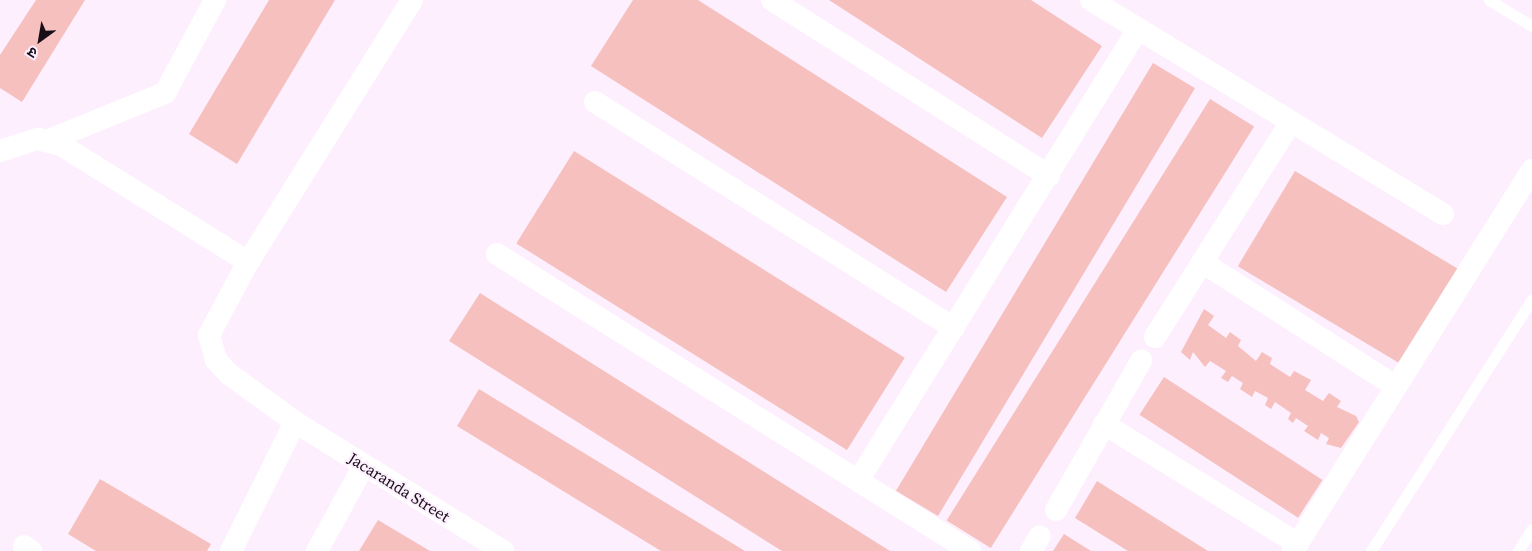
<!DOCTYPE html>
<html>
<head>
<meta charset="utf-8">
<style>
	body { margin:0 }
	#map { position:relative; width:1532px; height:551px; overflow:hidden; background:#fdeffe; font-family:"Source Serif 4","Noto Sans Devanagari",serif }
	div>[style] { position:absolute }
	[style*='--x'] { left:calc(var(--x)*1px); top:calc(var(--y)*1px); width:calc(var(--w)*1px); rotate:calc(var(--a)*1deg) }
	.building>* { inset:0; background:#f6c0bf; transform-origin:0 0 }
	.lane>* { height:11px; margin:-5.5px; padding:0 5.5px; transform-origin:5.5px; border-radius:5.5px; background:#fff }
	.street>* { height:22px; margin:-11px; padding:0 11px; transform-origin:11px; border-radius:11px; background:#fff }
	span { translate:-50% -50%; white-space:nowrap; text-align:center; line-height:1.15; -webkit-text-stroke:4px #fdeffe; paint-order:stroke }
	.street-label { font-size:16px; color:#170f18 }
	.north { position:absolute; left:15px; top:15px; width:50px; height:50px; -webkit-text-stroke:4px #fdeffe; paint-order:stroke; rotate:212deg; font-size:14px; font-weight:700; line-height:20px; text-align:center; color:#170f18 }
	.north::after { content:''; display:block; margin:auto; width:18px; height:22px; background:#170f18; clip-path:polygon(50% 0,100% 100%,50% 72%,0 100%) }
</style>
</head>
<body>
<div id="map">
	<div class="building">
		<i style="clip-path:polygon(36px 0,85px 0,22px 102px,0 88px,0 55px)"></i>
		<i style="clip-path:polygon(269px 0,335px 0,237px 164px,189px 134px)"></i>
		<i style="clip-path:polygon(633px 0,698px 0,1007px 197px,946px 292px,591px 66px)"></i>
		<i style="clip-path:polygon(829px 0,1031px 0,1102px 46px,1042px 138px)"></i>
		<i style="left:1153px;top:63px;width:49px;height:499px;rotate:31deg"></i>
		<i style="left:1210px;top:99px;width:52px;height:497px;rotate:32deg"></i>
		<i style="left:574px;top:151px;width:390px;height:109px;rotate:32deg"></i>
		<i style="left:1295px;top:171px;width:190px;height:111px;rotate:31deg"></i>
		<i style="clip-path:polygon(480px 293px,890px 551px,782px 551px,449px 341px)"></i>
		<i style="clip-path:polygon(1204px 309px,1214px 316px,1208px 325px,1226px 338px,1230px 332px,1241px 340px,1238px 346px,1256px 361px,1262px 352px,1272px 358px,1270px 364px,1290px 377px,1294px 371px,1311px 380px,1305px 390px,1323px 401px,1329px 393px,1341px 401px,1337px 407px,1356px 416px,1359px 422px,1341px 448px,1326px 444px,1329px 438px,1321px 433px,1318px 440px,1304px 431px,1308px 426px,1296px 418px,1293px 423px,1288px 419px,1291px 413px,1275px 402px,1271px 409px,1265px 405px,1268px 398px,1255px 391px,1252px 397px,1240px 389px,1243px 383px,1232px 376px,1228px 382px,1221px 378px,1226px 371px,1210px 361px,1205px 367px,1193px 352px,1190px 360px,1181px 352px)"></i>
		<i style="left:1164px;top:377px;width:189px;height:45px;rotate:33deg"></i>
		<i style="clip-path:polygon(479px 389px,745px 551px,661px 551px,457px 426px)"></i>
		<i style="clip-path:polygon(100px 479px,211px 544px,207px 551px,96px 551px,68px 534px)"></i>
		<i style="clip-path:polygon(1097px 481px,1208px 551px,1128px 551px,1075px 518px)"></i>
		<i style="clip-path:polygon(378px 520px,430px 551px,359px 551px)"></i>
		<i style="clip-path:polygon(1064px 534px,1091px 551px,1053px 551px)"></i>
	</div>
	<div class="lane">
		<i style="--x:1489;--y:0;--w:50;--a:31.2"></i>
		<i style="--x:1371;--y:551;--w:299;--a:-57.4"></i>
		<i style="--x:1518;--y:551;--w:26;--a:-58"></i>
	</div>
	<div class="street">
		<i style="--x:412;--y:0;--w:309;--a:122"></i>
		<i style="--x:248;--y:262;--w:83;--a:118.1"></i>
		<i style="--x:209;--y:335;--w:26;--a:74"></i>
		<i style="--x:216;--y:360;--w:19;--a:47"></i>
		<i style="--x:229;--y:374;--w:82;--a:36"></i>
		<i style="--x:295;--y:422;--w:245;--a:31.8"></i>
		<i style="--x:772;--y:0;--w:328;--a:32.4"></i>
		<i style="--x:1091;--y:0;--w:412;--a:31.3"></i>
		<i style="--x:595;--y:102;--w:424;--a:32.2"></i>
		<i style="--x:49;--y:140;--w:125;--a:-22.1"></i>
		<i style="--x:165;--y:93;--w:106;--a:-61.7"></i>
		<i style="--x:0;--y:151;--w:40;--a:-18"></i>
		<i style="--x:38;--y:139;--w:24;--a:15"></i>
		<i style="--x:61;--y:145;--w:221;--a:32"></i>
		<i style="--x:497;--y:254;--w:559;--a:32.12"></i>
		<i style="--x:1202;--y:262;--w:215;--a:32.7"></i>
		<i style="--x:1155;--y:337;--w:254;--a:-57.7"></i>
		<i style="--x:1104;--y:424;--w:228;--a:31.7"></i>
		<i style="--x:858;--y:481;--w:532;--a:-58.22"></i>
		<i style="--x:1056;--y:510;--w:172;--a:-60.3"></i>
		<i style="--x:24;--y:546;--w:9;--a:36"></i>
		<i style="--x:231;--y:551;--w:144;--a:-63.6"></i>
		<i style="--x:317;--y:551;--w:98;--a:-61.3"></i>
		<i style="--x:1031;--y:551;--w:17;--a:-59"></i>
		<i style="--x:1293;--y:551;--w:450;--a:-57.9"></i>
	</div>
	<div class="street-label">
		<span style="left:399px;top:487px;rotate:32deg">Jacaranda Street</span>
	</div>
	<div class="north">उ</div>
</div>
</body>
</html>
